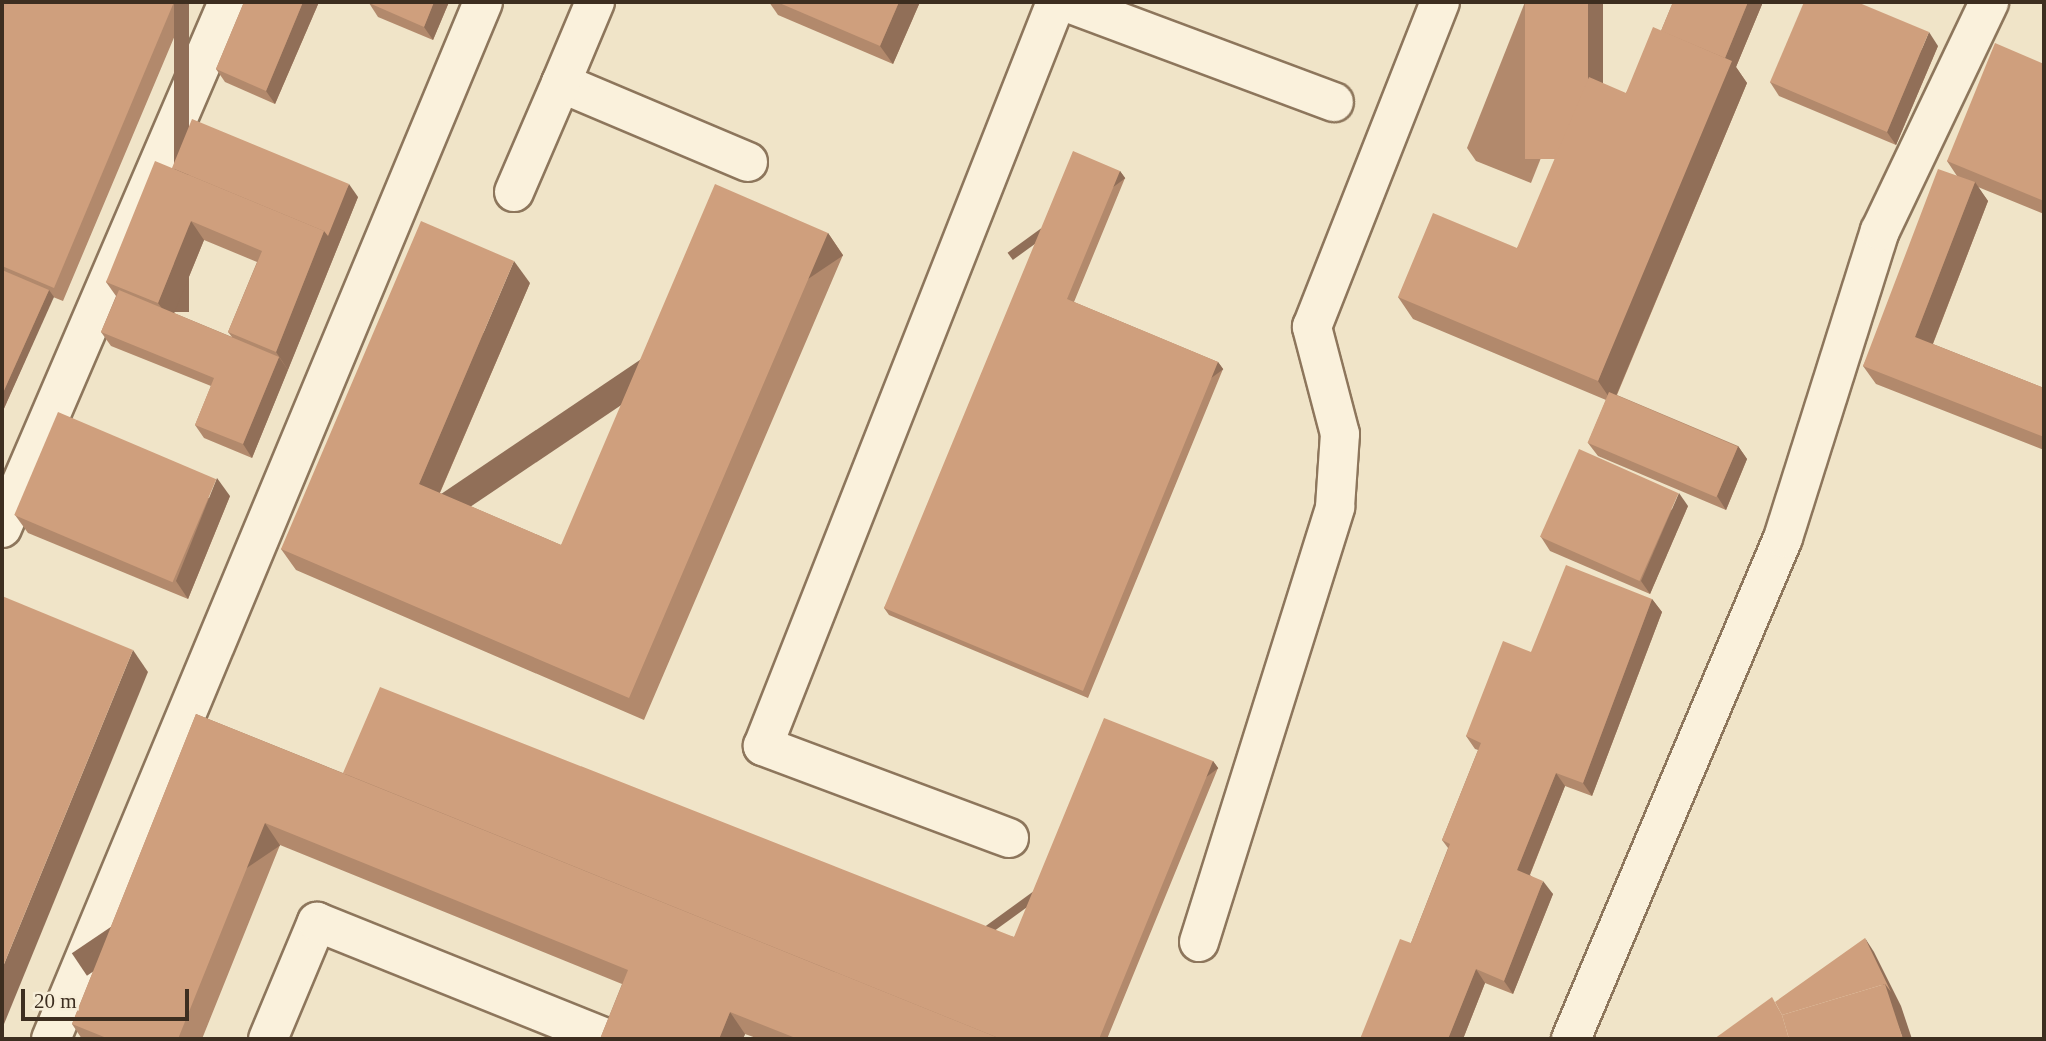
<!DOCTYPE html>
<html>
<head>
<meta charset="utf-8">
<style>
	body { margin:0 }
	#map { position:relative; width:2046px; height:1041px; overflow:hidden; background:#f0e4c8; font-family:"Times New Roman",serif }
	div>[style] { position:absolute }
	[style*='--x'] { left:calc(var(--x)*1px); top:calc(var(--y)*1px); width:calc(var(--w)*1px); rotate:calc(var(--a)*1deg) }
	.roads { filter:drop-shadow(2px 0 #8d765c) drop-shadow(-2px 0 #8d765c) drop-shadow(0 2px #8d765c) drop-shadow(0 -2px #8d765c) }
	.minor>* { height:38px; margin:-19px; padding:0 19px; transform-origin:19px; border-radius:19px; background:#faf1dc }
	.wall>* { inset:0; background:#b2896c }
	.shaded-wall>* { inset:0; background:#916f58; transform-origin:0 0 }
	.building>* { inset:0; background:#cf9f7d; transform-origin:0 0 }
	span { translate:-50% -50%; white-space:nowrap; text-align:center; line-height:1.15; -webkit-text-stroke:7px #f7eed8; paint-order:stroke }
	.frame { position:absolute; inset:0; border:4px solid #3d2e20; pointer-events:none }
	.scale { position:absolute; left:21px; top:989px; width:168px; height:32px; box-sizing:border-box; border:4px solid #3d2e20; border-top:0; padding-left:9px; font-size:21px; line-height:24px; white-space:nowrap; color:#3d2e20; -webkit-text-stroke:5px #f7eed8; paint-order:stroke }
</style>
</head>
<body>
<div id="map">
	<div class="roads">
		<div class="minor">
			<i style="--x:595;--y:2;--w:88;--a:112.8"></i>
			<i style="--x:561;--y:83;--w:203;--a:22.9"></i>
			<i style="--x:1066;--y:2;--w:286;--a:20.5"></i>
			<i style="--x:514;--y:192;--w:119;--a:-66.7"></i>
			<i style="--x:2;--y:528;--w:572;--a:-66.75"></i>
			<i style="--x:1009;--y:838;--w:263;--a:-159.5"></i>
			<i style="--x:763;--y:746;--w:800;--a:-68.5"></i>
			<i style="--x:1199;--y:942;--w:456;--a:-72.6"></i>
			<i style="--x:1335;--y:507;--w:73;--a:-86.1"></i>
			<i style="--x:1340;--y:434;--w:111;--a:-104.7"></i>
			<i style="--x:1312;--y:327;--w:349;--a:-68.5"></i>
			<i style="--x:51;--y:1039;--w:1123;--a:-67.38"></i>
			<i style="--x:268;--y:1039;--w:127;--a:-67.3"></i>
			<i style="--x:317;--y:922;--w:314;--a:21.9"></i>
			<i style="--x:1571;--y:1039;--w:544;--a:-67.06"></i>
			<i style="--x:1783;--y:538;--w:322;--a:-72.5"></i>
			<i style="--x:1880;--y:231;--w:254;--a:-64.5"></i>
		</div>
	</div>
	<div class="wall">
		<i style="clip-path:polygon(2px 2px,189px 2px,63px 301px,53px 297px,2px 413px)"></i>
		<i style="clip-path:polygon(244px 2px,319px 2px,275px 104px,225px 82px,216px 69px)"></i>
		<i style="clip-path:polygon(370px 2px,449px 2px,433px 40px,378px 17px,369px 3px)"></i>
		<i style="clip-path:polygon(769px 2px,920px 2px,893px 64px,778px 15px)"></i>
		<i style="clip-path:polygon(1525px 2px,1603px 2px,1531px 183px,1476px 161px,1467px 148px)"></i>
		<i style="clip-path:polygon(1673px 2px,1763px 2px,1736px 67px,1747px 83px,1617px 395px,1738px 446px,1747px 459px,1726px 510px,1598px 456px,1588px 443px,1606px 400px,1413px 319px,1398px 297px,1517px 248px,1626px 93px,1661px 31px)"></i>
		<i style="clip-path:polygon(1938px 46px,1896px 145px,1779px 96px,1770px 82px)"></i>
		<i style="clip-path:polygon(2044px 64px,2044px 214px,1978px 187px,1988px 201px,1933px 344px,2044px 388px,2044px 450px,1876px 384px,1863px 366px,1957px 176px,1947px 161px)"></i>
		<i style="clip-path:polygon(evenodd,172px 168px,358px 197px,252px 458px,204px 438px,195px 425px,211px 386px,111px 346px,101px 332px,116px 296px,106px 282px,172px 168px,204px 240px,257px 262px,228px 332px,232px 337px,174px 313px,204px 240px)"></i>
		<i style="clip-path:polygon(1120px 171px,1125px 178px,1074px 302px,1218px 362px,1223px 369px,1088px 698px,889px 615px,884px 608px)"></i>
		<i style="clip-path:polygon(828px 233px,843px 255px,644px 720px,296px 570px,281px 549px,530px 283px,440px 493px,561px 545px)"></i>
		<i style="clip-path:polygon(230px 496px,188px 599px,28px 533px,15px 515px)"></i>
		<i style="clip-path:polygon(1688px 506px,1650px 594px,1550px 551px,1541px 537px)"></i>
		<i style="clip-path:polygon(1652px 599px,1662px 612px,1592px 796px,1565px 786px,1530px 875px,1553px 894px,1513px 994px,1485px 983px,1463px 1039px,1360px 1039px,1411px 943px,1448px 848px,1442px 840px,1478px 750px,1475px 749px,1466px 736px,1531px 652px)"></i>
		<i style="clip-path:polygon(196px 714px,343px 773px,1014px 937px,1213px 761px,1218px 768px,1107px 1039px,759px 1039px,745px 1034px,743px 1039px,600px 1039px,622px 984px,280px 845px,202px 1039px,82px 1039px,72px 1024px)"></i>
	</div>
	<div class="shaded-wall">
		<i style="left:174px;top:2px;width:15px;height:310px"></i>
		<i style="clip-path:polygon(303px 2px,319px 2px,275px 104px,266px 91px)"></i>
		<i style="clip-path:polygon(434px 2px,449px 2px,433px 40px,424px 27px)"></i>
		<i style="clip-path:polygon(899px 2px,920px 2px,893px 64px,880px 46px)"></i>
		<i style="left:1588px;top:2px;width:15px;height:181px"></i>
		<i style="clip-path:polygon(1748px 2px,1763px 2px,1736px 67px,1747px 83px,1613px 403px,1598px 381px,1723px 63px)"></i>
		<i style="clip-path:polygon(1929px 32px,1938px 46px,1896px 145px,1887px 132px)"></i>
		<i style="left:1120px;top:171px;width:9px;height:139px;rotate:54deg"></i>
		<i style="clip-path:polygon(1975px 182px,1988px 201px,1928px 356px,1915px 337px)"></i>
		<i style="clip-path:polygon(349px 184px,358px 197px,288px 370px,276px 352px,324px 231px)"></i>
		<i style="clip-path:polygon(191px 221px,204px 240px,171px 321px,158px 303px)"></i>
		<i style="left:828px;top:233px;width:27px;height:506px;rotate:56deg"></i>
		<i style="clip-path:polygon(514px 261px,530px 283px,434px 506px,419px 484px)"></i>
		<i style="clip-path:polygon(49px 290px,54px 297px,2px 413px,2px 395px)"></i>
		<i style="clip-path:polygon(279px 357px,288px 370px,252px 458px,243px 444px)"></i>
		<i style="left:1218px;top:362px;width:9px;height:356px;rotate:54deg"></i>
		<i style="clip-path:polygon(1738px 446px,1747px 459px,1726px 510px,1717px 496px)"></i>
		<i style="clip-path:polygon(217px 478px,230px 496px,188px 599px,176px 581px)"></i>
		<i style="clip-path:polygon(1679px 493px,1688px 506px,1650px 594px,1641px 581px)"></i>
		<i style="clip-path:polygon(1652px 599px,1662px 612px,1592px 796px,1583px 783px)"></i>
		<i style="clip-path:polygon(133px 650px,148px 672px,2px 1029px,2px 969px)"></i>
		<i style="left:1213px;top:761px;width:9px;height:300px;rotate:54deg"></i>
		<i style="clip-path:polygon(1556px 773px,1565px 786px,1526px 884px,1517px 870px)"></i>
		<i style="left:265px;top:823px;width:27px;height:233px;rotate:56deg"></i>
		<i style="clip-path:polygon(1543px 881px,1553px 894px,1513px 994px,1504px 981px)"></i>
		<i style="clip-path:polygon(1865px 938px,1874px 952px,1901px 1006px,1912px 1039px,1903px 1039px)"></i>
		<i style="clip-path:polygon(1476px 969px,1485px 983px,1463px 1039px,1448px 1039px)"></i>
		<i style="clip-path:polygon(730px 1012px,745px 1034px,743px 1039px,719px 1039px)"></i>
	</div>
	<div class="building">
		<i style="clip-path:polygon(2px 2px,174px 2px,54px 288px,2px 266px)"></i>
		<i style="clip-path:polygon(244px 2px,303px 2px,266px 91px,216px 69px)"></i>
		<i style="clip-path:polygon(370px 2px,434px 2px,424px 27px,369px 3px)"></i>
		<i style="clip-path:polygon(777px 2px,899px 2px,880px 46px)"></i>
		<i style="left:1525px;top:2px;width:63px;height:157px"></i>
		<i style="clip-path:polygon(1673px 2px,1748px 2px,1725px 58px,1661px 31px)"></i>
		<i style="clip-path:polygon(1804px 2px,1857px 2px,1929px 32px,1887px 132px,1770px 82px)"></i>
		<i style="clip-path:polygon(1653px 27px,1732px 61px,1598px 381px,1398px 297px,1433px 213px,1517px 248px,1589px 77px,1626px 93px)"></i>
		<i style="clip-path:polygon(1995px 43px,2044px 64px,2044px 201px,1947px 161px)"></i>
		<i style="clip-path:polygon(192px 119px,349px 184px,328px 236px,324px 231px,172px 168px)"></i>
		<i style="clip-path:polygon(1073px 151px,1120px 171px,1067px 299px,1218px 362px,1083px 691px,884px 608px)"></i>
		<i style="clip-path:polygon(155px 161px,324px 231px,276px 352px,228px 332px,262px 251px,191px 221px,158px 303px,106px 282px)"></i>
		<i style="clip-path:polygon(1938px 169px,1975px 182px,1915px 337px,2044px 388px,2044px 437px,1863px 366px)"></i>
		<i style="clip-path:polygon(715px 184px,828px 233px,629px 698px,281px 549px,421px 221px,514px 261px,419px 484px,561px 545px)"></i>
		<i style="clip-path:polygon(2px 270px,49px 290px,2px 395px)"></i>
		<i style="clip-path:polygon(119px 290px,279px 357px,243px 444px,195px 425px,214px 378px,101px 332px)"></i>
		<i style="left:1609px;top:392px;width:140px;height:55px;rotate:23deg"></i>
		<i style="left:58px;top:412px;width:172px;height:112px;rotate:23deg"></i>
		<i style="left:1579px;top:449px;width:109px;height:96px;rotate:24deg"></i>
		<i style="clip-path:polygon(1566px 565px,1652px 599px,1583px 783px,1556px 773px,1517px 870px,1543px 881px,1504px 981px,1476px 969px,1448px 1039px,1360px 1039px,1400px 939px,1411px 943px,1450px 844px,1442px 840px,1481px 743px,1466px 736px,1503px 641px,1531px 652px)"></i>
		<i style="clip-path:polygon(2px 596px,133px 650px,2px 969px)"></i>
		<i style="clip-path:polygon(380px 687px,1014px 937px,1104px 718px,1213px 761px,1099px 1039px,1001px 1039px,343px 773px)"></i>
		<i style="clip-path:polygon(196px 714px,1001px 1039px,798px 1039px,730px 1012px,719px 1039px,600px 1039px,628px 970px,265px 823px,178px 1039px,109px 1039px,72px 1024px)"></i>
		<i style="clip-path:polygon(1865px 938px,1891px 992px,1885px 984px,1782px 1015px,1775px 1002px)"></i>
		<i style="clip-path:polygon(1885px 984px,1903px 1039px,1789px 1039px,1782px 1015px)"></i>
		<i style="clip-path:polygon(1772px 997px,1782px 1015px,1789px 1039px,1714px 1039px)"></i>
	</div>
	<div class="frame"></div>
	<div class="scale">20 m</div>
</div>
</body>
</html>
